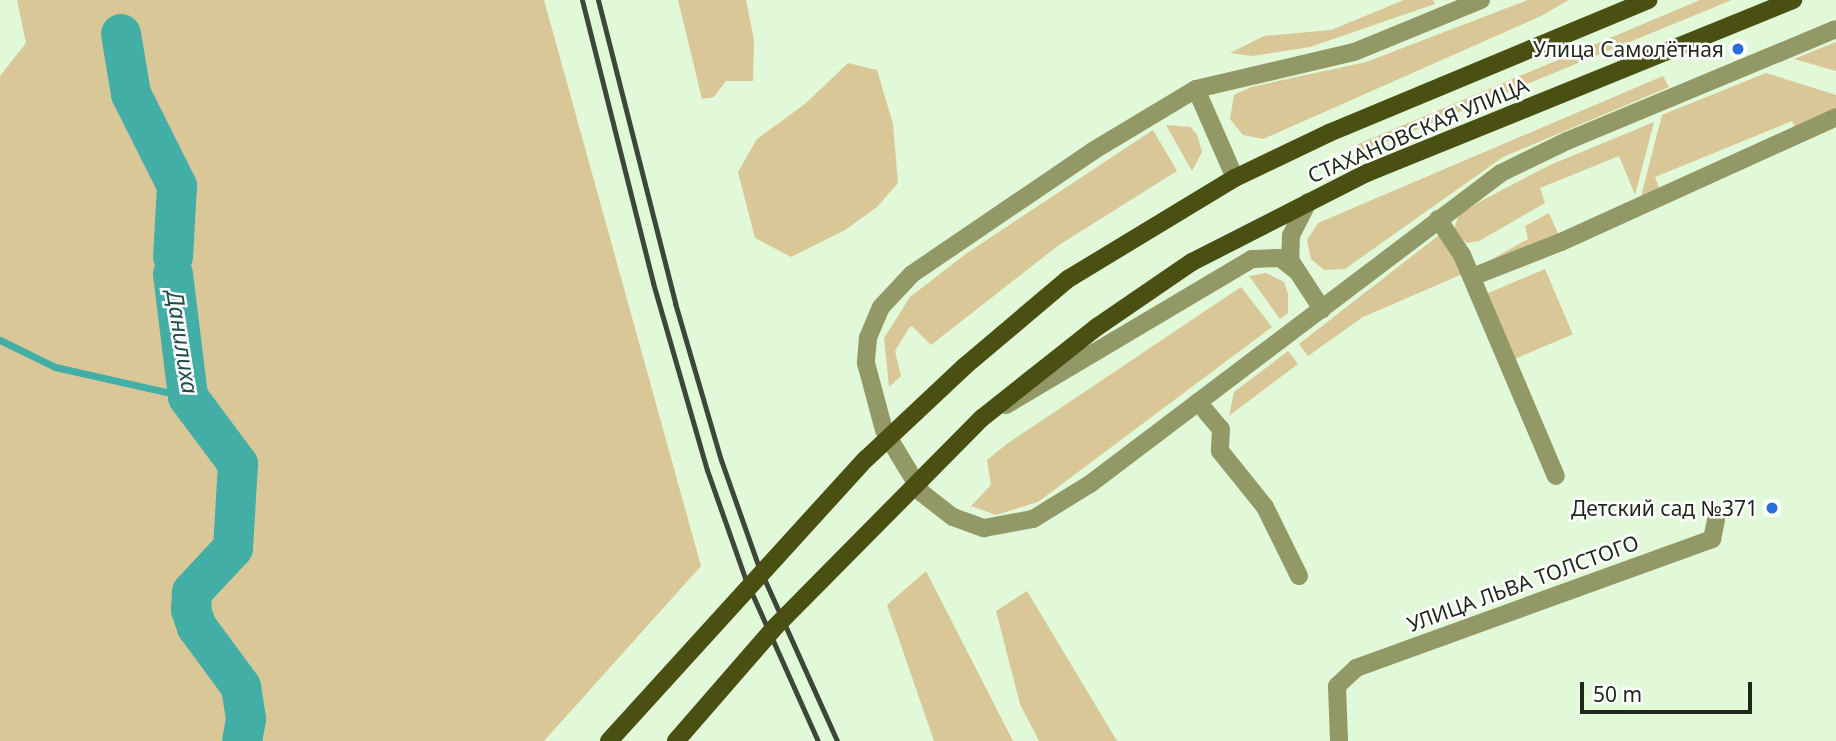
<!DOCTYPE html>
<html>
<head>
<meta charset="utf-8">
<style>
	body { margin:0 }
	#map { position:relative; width:1836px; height:741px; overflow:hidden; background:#e1f8d9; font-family:"Noto Sans",sans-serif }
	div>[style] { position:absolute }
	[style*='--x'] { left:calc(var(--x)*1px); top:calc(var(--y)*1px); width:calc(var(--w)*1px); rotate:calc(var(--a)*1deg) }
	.green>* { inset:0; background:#dac797; transform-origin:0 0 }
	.stream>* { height:7px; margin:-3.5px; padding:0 3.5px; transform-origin:3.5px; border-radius:3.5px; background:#43aea5 }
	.river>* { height:40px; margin:-20px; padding:0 20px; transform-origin:20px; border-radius:20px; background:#43aea5 }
	.minor>* { height:18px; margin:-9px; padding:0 9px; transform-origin:9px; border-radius:9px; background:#939966 }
	.primary>* { height:18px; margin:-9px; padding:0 9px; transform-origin:9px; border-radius:9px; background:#4a4f12 }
	.rail>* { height:5px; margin:-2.5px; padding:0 2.5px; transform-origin:2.5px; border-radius:2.5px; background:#3d4739 }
	.primary-bridge>* { height:18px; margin:-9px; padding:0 9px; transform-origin:9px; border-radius:9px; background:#4a4f12 }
	.dots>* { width:19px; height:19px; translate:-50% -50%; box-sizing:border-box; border:4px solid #fff; border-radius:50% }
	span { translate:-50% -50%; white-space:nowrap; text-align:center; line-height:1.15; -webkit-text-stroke:5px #fff; paint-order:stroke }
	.poi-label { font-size:21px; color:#1f271c }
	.right { translate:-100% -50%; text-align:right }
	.street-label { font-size:21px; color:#1f271c }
	.water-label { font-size:23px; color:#1f4e49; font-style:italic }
	.scale { position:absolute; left:1580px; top:682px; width:172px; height:32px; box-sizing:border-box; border:4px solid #1f271c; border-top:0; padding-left:9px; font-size:21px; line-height:24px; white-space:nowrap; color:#1f271c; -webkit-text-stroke:5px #fff; paint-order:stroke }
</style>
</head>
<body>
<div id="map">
	<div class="green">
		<i style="clip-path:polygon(17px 0,544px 0,701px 566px,544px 741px,0 741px,0 76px,26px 43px)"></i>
		<i style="clip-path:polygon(678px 0,746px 0,754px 40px,753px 81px,726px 81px,714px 97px,702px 99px)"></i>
		<i style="clip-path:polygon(1404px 0,1433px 0,1435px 4px,1310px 47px,1252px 56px,1230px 53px,1264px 36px,1331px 30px)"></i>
		<i style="clip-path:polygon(1528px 0,1569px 0,1541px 16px,1263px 139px,1243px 135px,1230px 119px,1234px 95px,1251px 87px,1366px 62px)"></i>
		<i style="clip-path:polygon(1700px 0,1732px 0,1359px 153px,1356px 145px)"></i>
		<i style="clip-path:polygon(1836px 42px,1836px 71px,1794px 59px)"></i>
		<i style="clip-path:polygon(848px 63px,877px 70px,893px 124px,898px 183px,877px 207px,845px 230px,791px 257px,755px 238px,738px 172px,757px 139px,805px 104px)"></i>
		<i style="clip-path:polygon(1766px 73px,1836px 95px,1836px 117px,1799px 135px,1792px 121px,1655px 177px,1663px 197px,1638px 208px,1662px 115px)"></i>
		<i style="clip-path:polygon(1663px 76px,1669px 87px,1503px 157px,1345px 269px,1324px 270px,1311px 259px,1307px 240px,1318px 223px)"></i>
		<i style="clip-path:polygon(1654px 122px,1635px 195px,1619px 156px,1540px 188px,1545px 203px,1479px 241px,1467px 243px,1453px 231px,1459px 215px,1481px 201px,1550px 165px)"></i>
		<i style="clip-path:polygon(1166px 125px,1190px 127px,1197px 134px,1202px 152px,1192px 171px)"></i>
		<i style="clip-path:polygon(1153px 130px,1177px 171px,1059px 245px,931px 345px,912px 326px,909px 328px,895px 351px,901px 376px,889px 387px,884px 338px,910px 297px,967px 253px)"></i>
		<i style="clip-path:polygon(1549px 213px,1560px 238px,1476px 268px,1528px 239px,1525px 226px)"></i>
		<i style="clip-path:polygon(1439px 235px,1465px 273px,1363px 317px,1308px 356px,1299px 344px)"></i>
		<i style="left:1545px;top:269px;width:71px;height:68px;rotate:67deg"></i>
		<i style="clip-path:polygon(1266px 273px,1284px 282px,1288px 294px,1288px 313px,1280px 319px,1249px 276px)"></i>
		<i style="clip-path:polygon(1241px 287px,1272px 327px,1038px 502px,996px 515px,971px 506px,991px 485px,987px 460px,1008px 443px)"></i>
		<i style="clip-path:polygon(1288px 351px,1298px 364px,1229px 416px,1234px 392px)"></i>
		<i style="clip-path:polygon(926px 571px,1013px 741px,934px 741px,887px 605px)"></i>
		<i style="clip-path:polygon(1027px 591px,1117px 741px,1039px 741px,1020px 704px,996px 611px)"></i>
	</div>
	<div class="stream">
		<i style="--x:0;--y:340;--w:61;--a:26.1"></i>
		<i style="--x:55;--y:367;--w:136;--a:12.7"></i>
	</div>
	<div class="river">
		<i style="--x:121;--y:34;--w:61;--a:80.5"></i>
		<i style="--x:131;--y:94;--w:103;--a:63.4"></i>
		<i style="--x:177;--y:186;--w:71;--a:93.2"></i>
		<i style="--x:173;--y:274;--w:124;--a:83"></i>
		<i style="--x:188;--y:397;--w:84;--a:53.3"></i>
		<i style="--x:238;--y:464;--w:84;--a:93.4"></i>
		<i style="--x:233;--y:548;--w:60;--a:133"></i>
		<i style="--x:192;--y:592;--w:18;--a:93"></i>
		<i style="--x:191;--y:610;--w:18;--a:71"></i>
		<i style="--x:197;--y:627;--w:74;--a:53.7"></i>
		<i style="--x:241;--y:687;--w:32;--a:81"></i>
		<i style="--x:246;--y:719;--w:22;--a:100"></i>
	</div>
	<div class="minor">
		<i style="--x:1481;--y:0;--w:137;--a:157.7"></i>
		<i style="--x:1354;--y:52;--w:162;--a:166.8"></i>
		<i style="--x:1196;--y:89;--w:120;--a:149"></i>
		<i style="--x:1093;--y:151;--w:219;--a:145.8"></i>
		<i style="--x:912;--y:274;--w:45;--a:133.2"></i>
		<i style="--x:881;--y:307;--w:34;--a:113"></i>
		<i style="--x:868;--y:338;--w:25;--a:95"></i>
		<i style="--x:866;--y:363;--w:69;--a:75"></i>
		<i style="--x:884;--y:430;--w:74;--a:58.9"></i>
		<i style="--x:922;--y:493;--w:39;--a:38"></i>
		<i style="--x:953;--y:517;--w:33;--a:20"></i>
		<i style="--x:984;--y:528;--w:50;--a:-10.4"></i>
		<i style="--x:1033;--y:519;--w:67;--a:-31.6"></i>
		<i style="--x:1090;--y:484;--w:515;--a:-37.11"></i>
		<i style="--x:1501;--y:173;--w:73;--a:-25.9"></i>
		<i style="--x:1567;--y:141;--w:291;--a:-22.6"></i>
		<i style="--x:1196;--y:89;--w:97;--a:66.3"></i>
		<i style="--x:1308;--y:202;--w:38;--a:117"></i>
		<i style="--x:1291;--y:236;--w:24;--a:92"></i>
		<i style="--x:1290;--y:260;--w:59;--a:56.9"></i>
		<i style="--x:1438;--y:219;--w:43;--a:56.3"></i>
		<i style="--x:1462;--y:255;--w:240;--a:67"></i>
		<i style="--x:1472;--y:277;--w:96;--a:-21.5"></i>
		<i style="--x:1561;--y:242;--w:302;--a:-24.4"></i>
		<i style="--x:1198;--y:402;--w:35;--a:50"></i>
		<i style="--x:1221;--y:429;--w:22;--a:93"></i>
		<i style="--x:1220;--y:451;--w:72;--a:51.2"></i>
		<i style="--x:1265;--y:507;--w:77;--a:63.8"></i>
		<i style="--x:1006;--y:405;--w:286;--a:-30.7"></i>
		<i style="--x:1252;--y:259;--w:28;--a:-2"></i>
		<i style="--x:1280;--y:258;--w:18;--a:38"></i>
		<i style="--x:1339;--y:741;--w:55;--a:-92.1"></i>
		<i style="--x:1337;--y:686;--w:26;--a:-43"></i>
		<i style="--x:1356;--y:668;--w:379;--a:-19.9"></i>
		<i style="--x:1712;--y:539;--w:19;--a:-78"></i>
	</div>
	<div class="primary">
		<i style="--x:965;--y:366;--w:135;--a:-40.2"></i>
		<i style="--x:1068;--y:279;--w:195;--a:-31.2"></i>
		<i style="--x:1235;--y:178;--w:104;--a:-25.6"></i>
		<i style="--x:1329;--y:133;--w:346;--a:-22.6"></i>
		<i style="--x:982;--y:418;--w:147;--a:-38.4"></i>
		<i style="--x:1097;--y:327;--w:115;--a:-34.4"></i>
		<i style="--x:1192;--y:262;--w:196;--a:-27"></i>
		<i style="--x:1367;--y:173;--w:460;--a:-22.1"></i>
	</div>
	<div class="rail">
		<i style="--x:582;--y:0;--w:292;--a:75.9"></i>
		<i style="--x:653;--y:283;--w:195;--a:73.9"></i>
		<i style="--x:707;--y:470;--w:114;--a:70.6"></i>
		<i style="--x:745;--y:578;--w:179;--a:65.9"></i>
		<i style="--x:598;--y:0;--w:313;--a:75.7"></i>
		<i style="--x:675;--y:303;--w:164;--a:73.7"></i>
		<i style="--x:721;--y:460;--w:111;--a:70.6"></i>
		<i style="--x:758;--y:565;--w:193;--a:65.8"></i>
	</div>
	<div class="primary-bridge">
		<i style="--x:609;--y:741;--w:382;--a:-47.7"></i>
		<i style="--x:866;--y:459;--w:136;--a:-43.2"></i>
		<i style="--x:676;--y:741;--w:152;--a:-49"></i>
		<i style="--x:776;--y:626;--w:293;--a:-45.3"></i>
	</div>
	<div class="dots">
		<i style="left:1738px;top:49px;background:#2a6dda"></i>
		<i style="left:1772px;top:508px;background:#2a6dda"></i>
	</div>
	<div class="poi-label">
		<span class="right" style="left:1724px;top:49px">Улица Самолётная</span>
		<span class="right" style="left:1758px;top:508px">Детский сад №371</span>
	</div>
	<div class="street-label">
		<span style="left:1418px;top:130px;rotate:-23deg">СТАХАНОВСКАЯ УЛИЦА</span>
		<span style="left:1523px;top:583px;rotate:-20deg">УЛИЦА ЛЬВА ТОЛСТОГО</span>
	</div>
	<div class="water-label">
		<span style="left:183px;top:342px;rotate:81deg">Данилиха</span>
	</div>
	<div class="scale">50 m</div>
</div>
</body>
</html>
